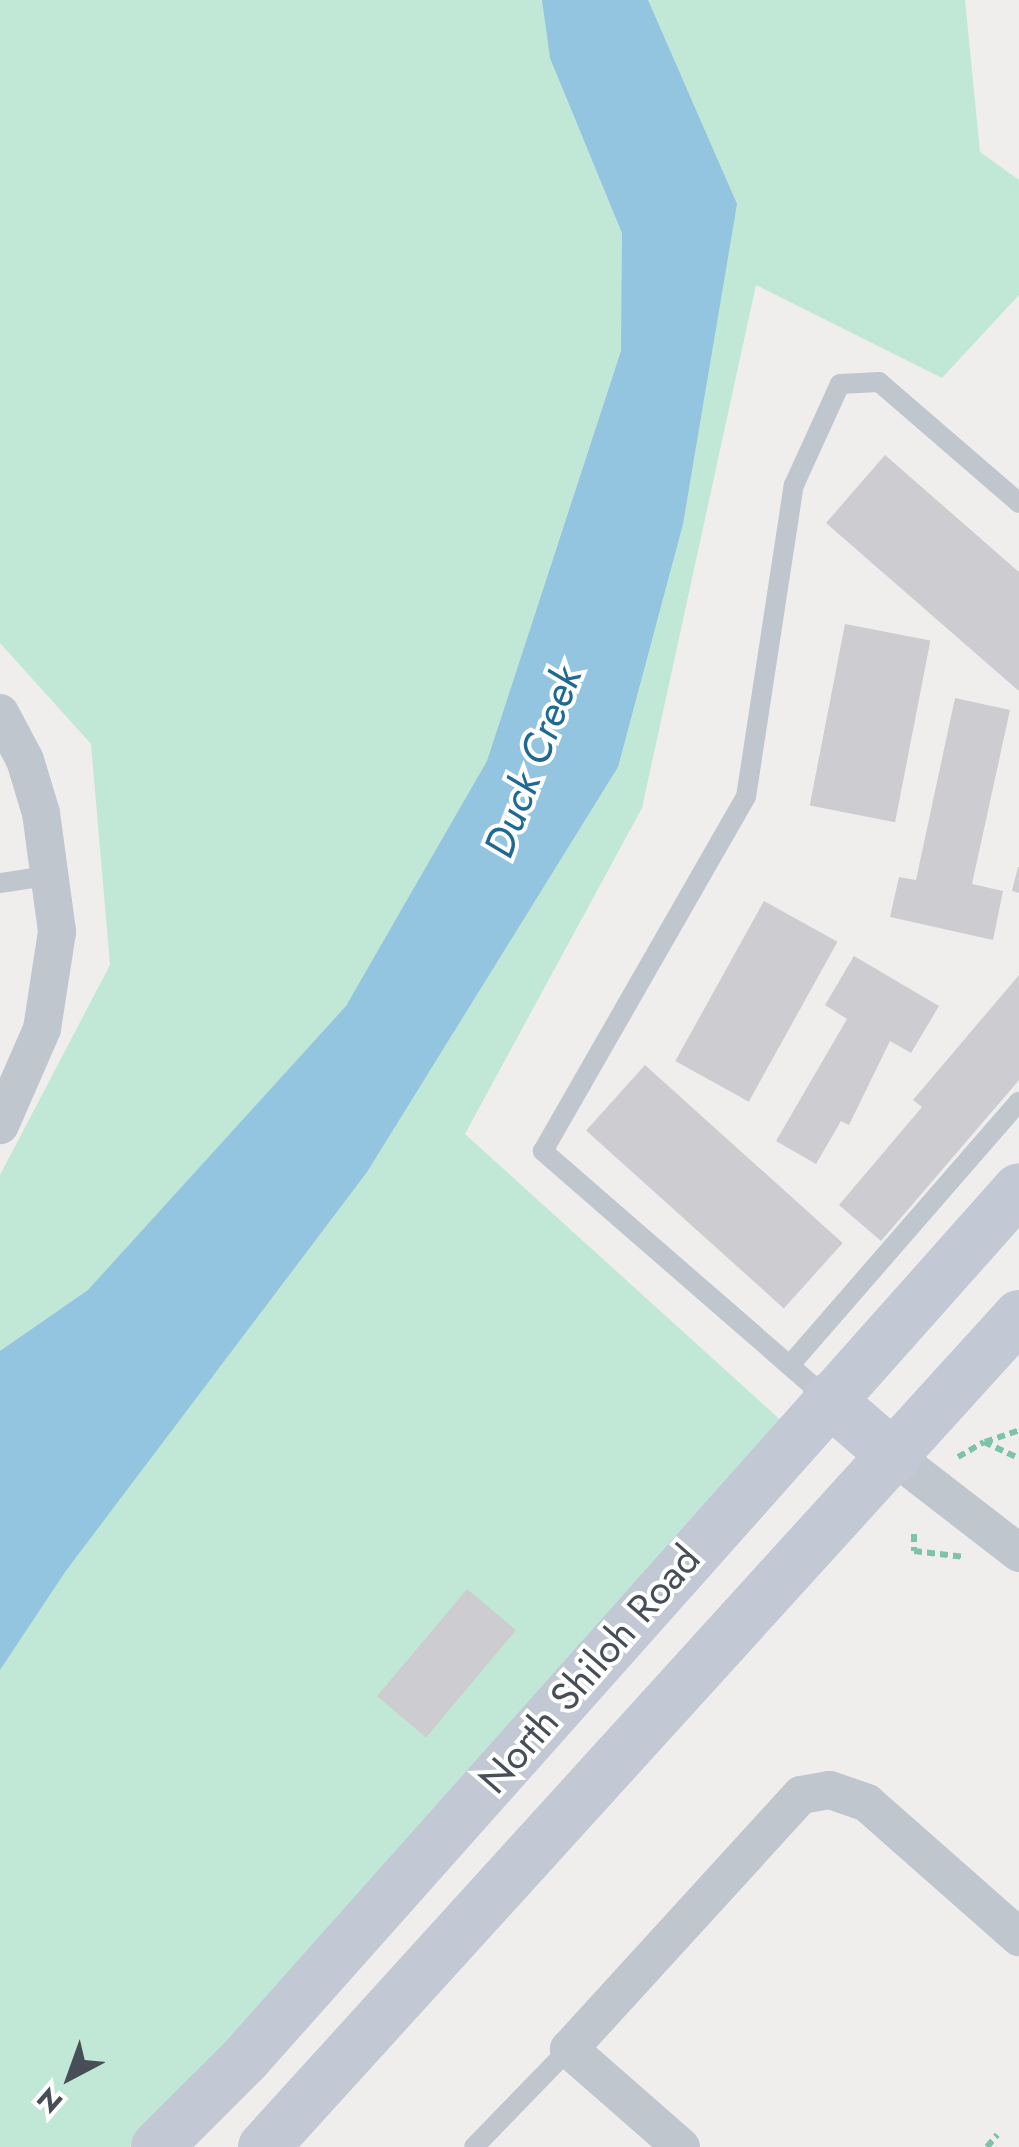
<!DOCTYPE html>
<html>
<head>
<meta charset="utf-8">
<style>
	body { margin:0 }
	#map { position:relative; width:1019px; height:2147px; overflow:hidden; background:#f0eeed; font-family:Jost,sans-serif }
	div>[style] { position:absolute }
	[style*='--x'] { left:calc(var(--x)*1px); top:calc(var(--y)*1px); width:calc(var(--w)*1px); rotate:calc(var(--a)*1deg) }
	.green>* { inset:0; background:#c1e8d6 }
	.water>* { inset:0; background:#93c4e0 }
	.building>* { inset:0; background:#ccccd1; transform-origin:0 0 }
	.path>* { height:6px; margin-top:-3px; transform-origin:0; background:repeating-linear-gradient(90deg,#7dc2aa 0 8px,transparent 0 13px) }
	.lane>* { height:20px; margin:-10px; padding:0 10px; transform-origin:10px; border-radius:10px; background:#c0c6ce }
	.street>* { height:38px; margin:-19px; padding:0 19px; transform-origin:19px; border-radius:19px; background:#c0c6ce }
	.secondary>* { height:52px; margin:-26px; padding:0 26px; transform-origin:26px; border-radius:26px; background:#c2c8d4 }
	span { translate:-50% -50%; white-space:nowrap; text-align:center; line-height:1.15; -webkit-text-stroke:8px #fff; paint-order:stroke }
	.street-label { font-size:40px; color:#484e58 }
	.water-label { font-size:42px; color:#1e6a95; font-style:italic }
	.north { position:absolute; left:20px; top:2027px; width:100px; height:100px; -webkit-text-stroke:8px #fff; paint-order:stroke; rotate:221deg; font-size:28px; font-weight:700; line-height:40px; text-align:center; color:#484e58 }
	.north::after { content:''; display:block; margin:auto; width:35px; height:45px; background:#484e58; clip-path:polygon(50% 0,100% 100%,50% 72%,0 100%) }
</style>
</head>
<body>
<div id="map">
	<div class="green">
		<i style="clip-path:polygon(0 0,965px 0,980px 152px,1019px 180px,1019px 295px,942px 378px,756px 285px,642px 808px,465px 1134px,786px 1425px,130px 2147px,0 2147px,0 1175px,110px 965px,91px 744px,0 643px)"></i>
	</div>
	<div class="water">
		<i style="clip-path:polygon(542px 0,648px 0,737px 204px,683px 524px,618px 767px,367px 1172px,65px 1572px,0 1670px,0 1351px,88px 1290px,346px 1006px,487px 761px,621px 351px,622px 233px,550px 58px)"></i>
	</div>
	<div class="building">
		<i style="clip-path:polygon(885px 455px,1019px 572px,1019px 691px,826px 523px)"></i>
		<i style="left:845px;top:624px;width:87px;height:185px;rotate:11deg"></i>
		<i style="clip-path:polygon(955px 698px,1010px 710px,972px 884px,1003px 891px,993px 940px,890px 917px,899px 877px,916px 880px)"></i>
		<i style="clip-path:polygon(1018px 867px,1019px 867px,1019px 893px,1012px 891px)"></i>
		<i style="left:764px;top:901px;width:84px;height:183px;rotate:29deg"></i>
		<i style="clip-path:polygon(854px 956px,939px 1006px,911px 1053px,890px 1041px,849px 1125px,841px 1121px,816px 1164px,776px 1141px,847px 1019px,825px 1005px)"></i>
		<i style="clip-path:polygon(1019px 975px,1019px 1080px,881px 1241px,839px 1205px,922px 1107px,913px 1100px)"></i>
		<i style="left:645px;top:1065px;width:266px;height:88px;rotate:42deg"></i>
		<i style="left:467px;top:1589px;width:64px;height:140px;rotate:40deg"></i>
	</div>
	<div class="path">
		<i style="--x:985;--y:1442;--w:36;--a:-19"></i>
		<i style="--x:958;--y:1457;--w:30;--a:-30"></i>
		<i style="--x:984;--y:1442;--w:38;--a:25"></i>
		<i style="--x:914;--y:1534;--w:17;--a:90"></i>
		<i style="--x:914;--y:1551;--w:51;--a:6.7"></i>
		<i style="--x:987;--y:2147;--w:16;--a:-50"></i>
	</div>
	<div class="lane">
		<i style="--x:0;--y:883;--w:54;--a:-8.6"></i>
		<i style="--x:790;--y:1365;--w:349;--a:-49"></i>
		<i style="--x:828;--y:1399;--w:378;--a:-139"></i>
		<i style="--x:543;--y:1151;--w:408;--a:-60.2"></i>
		<i style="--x:746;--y:797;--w:316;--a:-81.3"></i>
		<i style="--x:794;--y:485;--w:111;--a:-65.5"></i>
		<i style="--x:840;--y:384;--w:39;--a:-3"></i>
		<i style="--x:879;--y:382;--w:185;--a:40.8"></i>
		<i style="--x:474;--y:2147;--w:136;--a:-45.9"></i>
	</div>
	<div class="street">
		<i style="--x:0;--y:713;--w:53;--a:62"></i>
		<i style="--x:25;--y:760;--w:55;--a:73.2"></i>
		<i style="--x:41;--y:813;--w:120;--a:82.3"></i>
		<i style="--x:57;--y:932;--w:98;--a:98.8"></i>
		<i style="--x:42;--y:1029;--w:105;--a:113.6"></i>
		<i style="--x:895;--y:1457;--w:157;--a:37.7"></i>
		<i style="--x:681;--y:2147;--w:149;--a:-138.8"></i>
		<i style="--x:569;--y:2049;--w:344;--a:-47.6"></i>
		<i style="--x:801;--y:1795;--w:29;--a:-10"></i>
		<i style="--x:830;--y:1790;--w:39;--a:19"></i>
		<i style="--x:867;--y:1803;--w:203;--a:41.4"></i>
	</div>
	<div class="secondary">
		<i style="--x:828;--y:1399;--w:89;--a:40.9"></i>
		<i style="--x:157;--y:2147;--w:124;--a:-45"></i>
		<i style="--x:245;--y:2059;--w:1164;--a:-48.34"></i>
		<i style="--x:264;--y:2147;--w:1123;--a:-47.74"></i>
	</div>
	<div class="street-label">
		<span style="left:589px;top:1669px;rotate:-49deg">North Shiloh Road</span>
	</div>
	<div class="water-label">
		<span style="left:533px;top:762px;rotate:-69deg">Duck Creek</span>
	</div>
	<div class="north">N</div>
</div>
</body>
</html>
